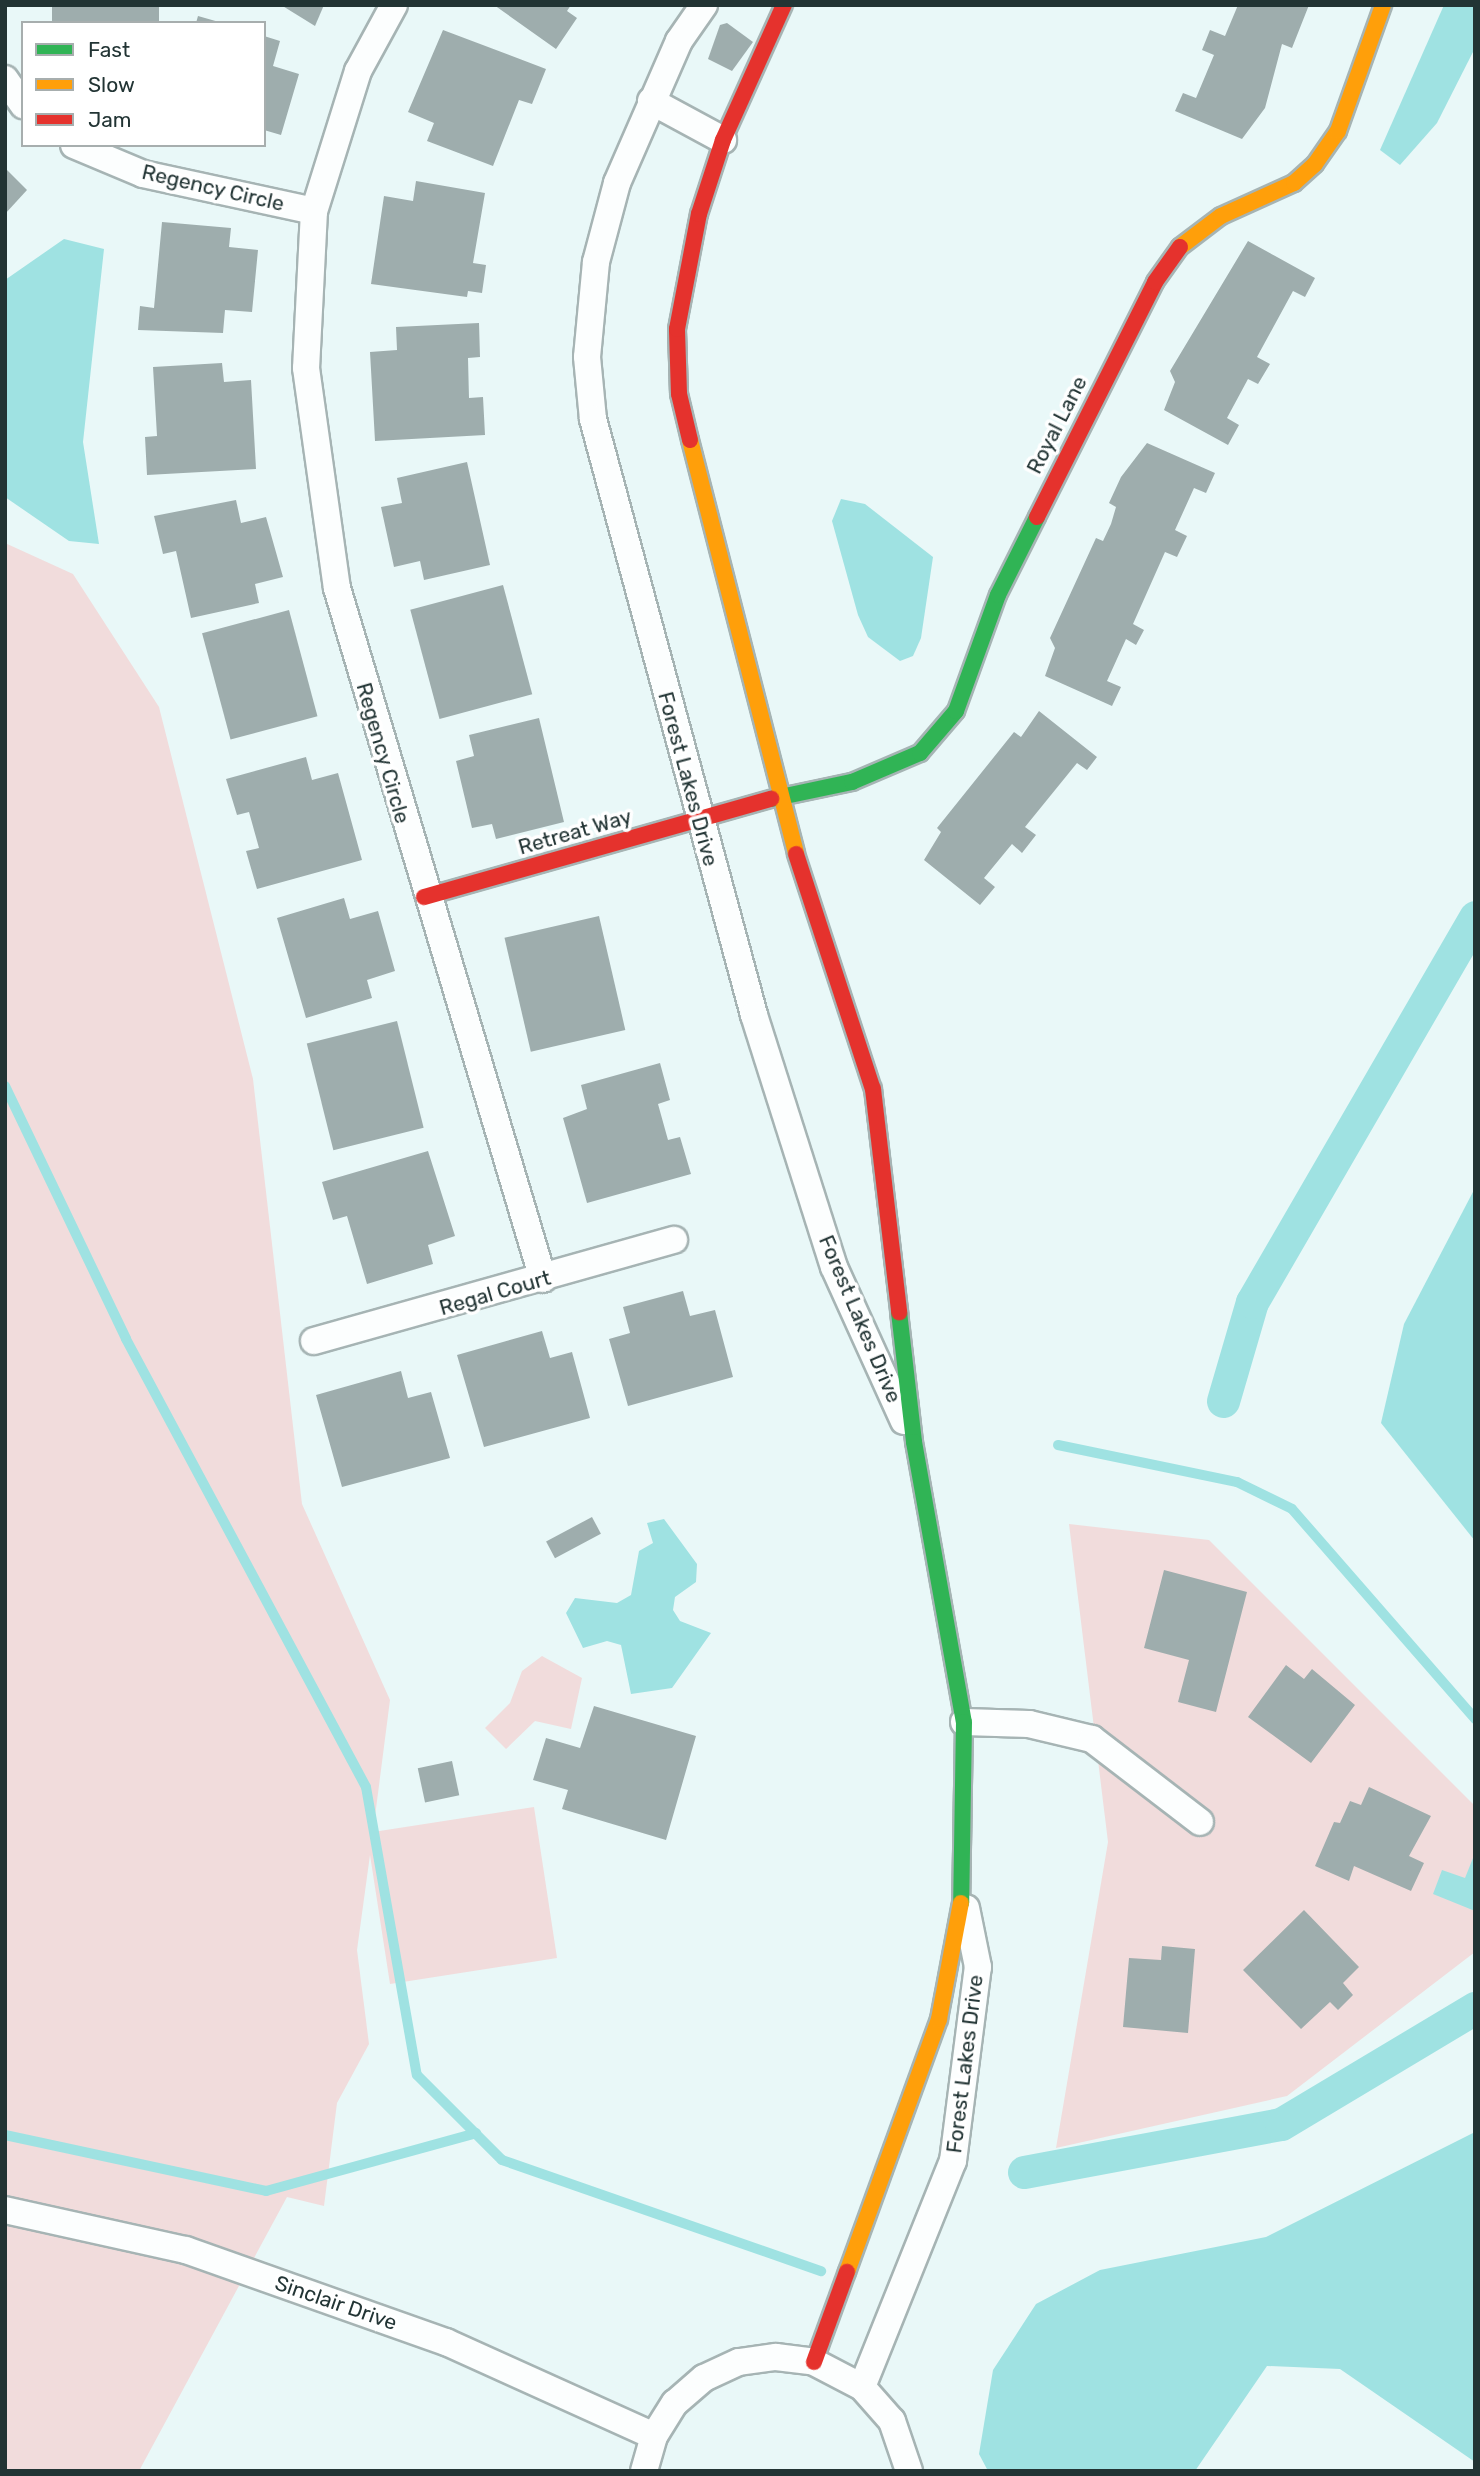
<!DOCTYPE html>
<html>
<head>
<meta charset="utf-8">
<style>
	body { margin:0 }
	#map { position:relative; width:1480px; height:2476px; overflow:hidden; background:#e9f8f8; font-family:Rubik,sans-serif }
	div>[style] { position:absolute }
	[style*='--x'] { left:calc(var(--x)*1px); top:calc(var(--y)*1px); width:calc(var(--w)*1px); rotate:calc(var(--a)*1deg) }
	.green>* { inset:0; background:#f1dcdc }
	.water>* { inset:0; background:#9fe2e2 }
	.stream>* { height:10px; margin:-5px; padding:0 5px; transform-origin:5px; border-radius:5px; background:#9fe2e2 }
	.canal>* { height:33px; margin:-16.5px; padding:0 16.5px; transform-origin:16.5px; border-radius:16.5px; background:#9fe2e2 }
	.building>* { inset:0; background:#9eadad; transform-origin:0 0 }
	.roads { filter:drop-shadow(2px 0 #a6b4b4) drop-shadow(-2px 0 #a6b4b4) drop-shadow(0 2px #a6b4b4) drop-shadow(0 -2px #a6b4b4) }
	.street>* { height:26px; margin:-13px; padding:0 13px; transform-origin:13px; border-radius:13px; background:#fcfefe }
	.fast>* { height:16px; margin:-8px; padding:0 8px; transform-origin:8px; border-radius:8px; background:#30b455 }
	.slow>* { height:16px; margin:-8px; padding:0 8px; transform-origin:8px; border-radius:8px; background:#ff9f0a }
	.jam>* { height:16px; margin:-8px; padding:0 8px; transform-origin:8px; border-radius:8px; background:#e5322d }
	span { translate:-50% -50%; white-space:nowrap; text-align:center; line-height:1.15; -webkit-text-stroke:7px #fff; paint-order:stroke }
	.street-label { font-size:21px; color:#223434 }
	.frame { position:absolute; inset:0; border:7px solid #223434; pointer-events:none }
	.legend { position:absolute; left:21px; top:21px; width:245px; height:126px; box-sizing:border-box; background:#fff; border:2px solid #a7aeae; margin:0; padding:9px 12px; list-style:none; font-size:21px; color:#223434 }
	.legend li { display:flex; align-items:center; gap:14px; height:35px }
	.legend b { width:35px; border:2px solid #a7aeae }
</style>
</head>
<body>
<div id="map">
	<div class="green">
		<i style="clip-path:polygon(5px 543px,73px 574px,159px 707px,253px 1079px,302px 1504px,390px 1700px,373px 1832px,534px 1807px,557px 1958px,390px 1984px,370px 1855px,357px 1950px,369px 2044px,337px 2103px,324px 2206px,287px 2197px,139px 2471px,5px 2471px)"></i>
		<i style="clip-path:polygon(1069px 1524px,1209px 1540px,1475px 1806px,1475px 1952px,1287px 2096px,1056px 2148px,1108px 1842px)"></i>
		<i style="clip-path:polygon(542px 1656px,582px 1678px,571px 1729px,535px 1721px,506px 1749px,485px 1728px,510px 1703px,522px 1671px)"></i>
	</div>
	<div class="water">
		<i style="clip-path:polygon(1444px 5px,1475px 5px,1475px 48px,1437px 123px,1400px 165px,1380px 150px)"></i>
		<i style="clip-path:polygon(64px 239px,104px 249px,83px 442px,99px 544px,69px 541px,5px 497px,5px 280px)"></i>
		<i style="clip-path:polygon(841px 499px,865px 504px,933px 557px,921px 638px,913px 656px,900px 661px,868px 637px,858px 615px,832px 521px)"></i>
		<i style="clip-path:polygon(1475px 1188px,1475px 1541px,1381px 1423px,1404px 1324px)"></i>
		<i style="clip-path:polygon(664px 1519px,697px 1564px,696px 1582px,675px 1597px,673px 1610px,680px 1621px,711px 1633px,672px 1688px,631px 1694px,621px 1645px,607px 1641px,583px 1648px,566px 1613px,575px 1598px,617px 1603px,631px 1595px,639px 1551px,653px 1543px,647px 1523px)"></i>
		<i style="clip-path:polygon(1475px 1853px,1475px 1911px,1433px 1894px,1442px 1870px,1465px 1878px)"></i>
		<i style="clip-path:polygon(1475px 2132px,1475px 2462px,1340px 2369px,1267px 2366px,1195px 2471px,988px 2471px,979px 2454px,993px 2370px,1036px 2304px,1100px 2270px,1266px 2237px)"></i>
	</div>
	<div class="stream">
		<i style="--x:5;--y:1086;--w:280;--a:64.4"></i>
		<i style="--x:126;--y:1339;--w:508;--a:61.82"></i>
		<i style="--x:366;--y:1787;--w:292;--a:80"></i>
		<i style="--x:417;--y:2075;--w:120;--a:45"></i>
		<i style="--x:502;--y:2160;--w:338;--a:19.2"></i>
		<i style="--x:1058;--y:1445;--w:183;--a:11.7"></i>
		<i style="--x:1237;--y:1482;--w:61;--a:26.1"></i>
		<i style="--x:1292;--y:1509;--w:279;--a:48.9"></i>
		<i style="--x:5;--y:2135;--w:267;--a:12.1"></i>
		<i style="--x:266;--y:2191;--w:218;--a:-15.4"></i>
	</div>
	<div class="canal">
		<i style="--x:1223;--y:1401;--w:103;--a:-73.7"></i>
		<i style="--x:1252;--y:1302;--w:445;--a:-59.9"></i>
		<i style="--x:1024;--y:2172;--w:261;--a:-10.6"></i>
		<i style="--x:1281;--y:2124;--w:226;--a:-30.9"></i>
	</div>
	<div class="building">
		<i style="left:52px;top:5px;width:107px;height:19px"></i>
		<i style="clip-path:polygon(281px 5px,324px 5px,315px 26px)"></i>
		<i style="clip-path:polygon(494px 5px,571px 5px,567px 11px,577px 18px,556px 49px)"></i>
		<i style="clip-path:polygon(1238px 5px,1309px 5px,1292px 48px,1282px 44px,1265px 108px,1242px 139px,1175px 111px,1183px 93px,1196px 98px,1214px 55px,1202px 50px,1210px 30px,1225px 36px)"></i>
		<i style="clip-path:polygon(198px 16px,219px 22px,219px 23px,196px 23px)"></i>
		<i style="clip-path:polygon(727px 23px,753px 42px,732px 71px,708px 59px,720px 25px)"></i>
		<i style="clip-path:polygon(443px 30px,546px 69px,532px 104px,519px 100px,493px 166px,427px 141px,434px 123px,408px 112px)"></i>
		<i style="clip-path:polygon(264px 36px,280px 41px,273px 66px,299px 74px,281px 135px,264px 130px)"></i>
		<i style="clip-path:polygon(5px 168px,27px 190px,5px 214px)"></i>
		<i style="clip-path:polygon(416px 181px,485px 193px,473px 263px,486px 265px,482px 293px,468px 291px,467px 297px,371px 284px,384px 196px,413px 201px)"></i>
		<i style="clip-path:polygon(162px 222px,231px 228px,229px 247px,258px 250px,252px 312px,225px 310px,223px 333px,138px 330px,140px 306px,154px 308px)"></i>
		<i style="clip-path:polygon(1248px 241px,1315px 278px,1305px 297px,1293px 291px,1257px 357px,1270px 364px,1258px 384px,1248px 379px,1227px 418px,1239px 425px,1228px 445px,1164px 410px,1175px 382px,1170px 371px)"></i>
		<i style="clip-path:polygon(479px 323px,480px 357px,468px 358px,469px 398px,483px 397px,485px 435px,375px 441px,370px 352px,397px 350px,396px 327px)"></i>
		<i style="clip-path:polygon(222px 363px,224px 382px,251px 380px,256px 469px,147px 475px,145px 437px,157px 436px,153px 367px)"></i>
		<i style="clip-path:polygon(1147px 443px,1215px 473px,1206px 493px,1194px 488px,1175px 530px,1187px 536px,1177px 557px,1165px 552px,1133px 624px,1144px 630px,1136px 645px,1126px 639px,1107px 681px,1121px 687px,1112px 706px,1045px 676px,1055px 648px,1050px 638px,1096px 538px,1103px 541px,1111px 524px,1116px 507px,1109px 503px,1121px 477px)"></i>
		<i style="clip-path:polygon(467px 462px,490px 565px,424px 580px,420px 561px,394px 567px,381px 507px,402px 503px,397px 478px)"></i>
		<i style="clip-path:polygon(236px 500px,241px 523px,266px 517px,283px 577px,255px 584px,259px 603px,191px 618px,176px 551px,163px 554px,154px 516px)"></i>
		<i style="left:503px;top:585px;width:113px;height:96px;rotate:75deg"></i>
		<i style="left:289px;top:610px;width:110px;height:90px;rotate:75deg"></i>
		<i style="clip-path:polygon(1039px 711px,1097px 757px,1087px 770px,1077px 763px,1025px 827px,1036px 835px,1022px 853px,1012px 844px,984px 878px,995px 887px,980px 905px,924px 860px,941px 832px,937px 828px,1014px 732px,1021px 737px)"></i>
		<i style="clip-path:polygon(539px 718px,564px 822px,496px 839px,492px 824px,472px 828px,456px 761px,474px 756px,469px 735px)"></i>
		<i style="clip-path:polygon(306px 757px,312px 780px,338px 773px,362px 860px,257px 889px,246px 851px,259px 848px,249px 812px,237px 815px,226px 779px)"></i>
		<i style="clip-path:polygon(344px 898px,350px 919px,378px 911px,395px 971px,367px 980px,372px 998px,306px 1018px,277px 918px)"></i>
		<i style="left:599px;top:916px;width:117px;height:97px;rotate:77deg"></i>
		<i style="left:397px;top:1021px;width:110px;height:93px;rotate:76deg"></i>
		<i style="clip-path:polygon(660px 1063px,670px 1100px,658px 1104px,668px 1140px,680px 1137px,691px 1174px,587px 1203px,563px 1118px,587px 1109px,581px 1085px)"></i>
		<i style="clip-path:polygon(428px 1151px,455px 1236px,428px 1245px,433px 1264px,367px 1284px,347px 1216px,333px 1220px,322px 1182px)"></i>
		<i style="clip-path:polygon(683px 1291px,690px 1316px,715px 1310px,733px 1377px,628px 1406px,609px 1339px,630px 1333px,623px 1307px)"></i>
		<i style="clip-path:polygon(542px 1331px,550px 1358px,572px 1352px,590px 1418px,484px 1447px,457px 1355px)"></i>
		<i style="clip-path:polygon(401px 1371px,408px 1398px,431px 1392px,450px 1458px,342px 1487px,316px 1395px)"></i>
		<i style="left:592px;top:1517px;width:19px;height:52px;rotate:62deg"></i>
		<i style="clip-path:polygon(1164px 1570px,1247px 1592px,1216px 1712px,1178px 1702px,1189px 1660px,1144px 1648px)"></i>
		<i style="clip-path:polygon(1286px 1665px,1304px 1679px,1312px 1669px,1355px 1705px,1311px 1763px,1248px 1717px)"></i>
		<i style="clip-path:polygon(594px 1706px,696px 1736px,666px 1840px,562px 1809px,568px 1790px,533px 1780px,546px 1738px,580px 1748px)"></i>
		<i style="left:452px;top:1761px;width:35px;height:35px;rotate:78deg"></i>
		<i style="clip-path:polygon(1369px 1787px,1431px 1816px,1409px 1856px,1424px 1863px,1411px 1891px,1354px 1866px,1349px 1881px,1315px 1866px,1334px 1822px,1340px 1823px,1350px 1801px,1361px 1805px)"></i>
		<i style="clip-path:polygon(1304px 1910px,1359px 1967px,1343px 1983px,1353px 1995px,1338px 2010px,1330px 2002px,1301px 2029px,1243px 1970px)"></i>
		<i style="clip-path:polygon(1162px 1946px,1195px 1949px,1188px 2033px,1123px 2027px,1129px 1958px,1161px 1960px)"></i>
	</div>
	<div class="roads">
		<div class="street">
			<i style="--x:394;--y:5;--w:75;--a:118.6"></i>
			<i style="--x:358;--y:71;--w:147;--a:107.4"></i>
			<i style="--x:314;--y:211;--w:157;--a:92.9"></i>
			<i style="--x:306;--y:368;--w:222;--a:82"></i>
			<i style="--x:337;--y:588;--w:721;--a:73.4"></i>
			<i style="--x:704;--y:5;--w:44;--a:124.8"></i>
			<i style="--x:679;--y:41;--w:155;--a:113.6"></i>
			<i style="--x:617;--y:183;--w:82;--a:104.9"></i>
			<i style="--x:596;--y:262;--w:95;--a:95.4"></i>
			<i style="--x:587;--y:357;--w:62;--a:84.5"></i>
			<i style="--x:593;--y:419;--w:617;--a:74.88"></i>
			<i style="--x:754;--y:1015;--w:264;--a:72.4"></i>
			<i style="--x:834;--y:1267;--w:169;--a:65.6"></i>
			<i style="--x:5;--y:79;--w:32;--a:55"></i>
			<i style="--x:651;--y:101;--w:82;--a:28.4"></i>
			<i style="--x:74;--y:145;--w:75;--a:22.8"></i>
			<i style="--x:143;--y:174;--w:175;--a:12.2"></i>
			<i style="--x:314;--y:1341;--w:374;--a:-15.7"></i>
			<i style="--x:964;--y:1722;--w:65;--a:1.8"></i>
			<i style="--x:1029;--y:1724;--w:65;--a:13.4"></i>
			<i style="--x:1092;--y:1739;--w:136;--a:37.5"></i>
			<i style="--x:5;--y:2210;--w:185;--a:12.5"></i>
			<i style="--x:186;--y:2250;--w:276;--a:19.5"></i>
			<i style="--x:446;--y:2342;--w:228;--a:24.3"></i>
			<i style="--x:862;--y:2387;--w:244;--a:-68.1"></i>
			<i style="--x:953;--y:2161;--w:196;--a:-82.7"></i>
			<i style="--x:978;--y:1967;--w:60;--a:-101.5"></i>
			<i style="--x:644;--y:2471;--w:36;--a:-74"></i>
			<i style="--x:654;--y:2436;--w:39;--a:-58"></i>
			<i style="--x:675;--y:2403;--w:38;--a:-41"></i>
			<i style="--x:704;--y:2378;--w:38;--a:-25"></i>
			<i style="--x:739;--y:2362;--w:37;--a:-8"></i>
			<i style="--x:776;--y:2357;--w:38;--a:7"></i>
			<i style="--x:814;--y:2362;--w:54;--a:27.5"></i>
			<i style="--x:862;--y:2387;--w:45;--a:48.6"></i>
			<i style="--x:892;--y:2421;--w:53;--a:71.2"></i>
		</div>
		<div class="fast">
			<i style="--x:771;--y:799;--w:83;--a:-11.9"></i>
			<i style="--x:852;--y:782;--w:74;--a:-23.1"></i>
			<i style="--x:920;--y:753;--w:55;--a:-49.4"></i>
			<i style="--x:956;--y:711;--w:123;--a:-70.1"></i>
			<i style="--x:998;--y:595;--w:87;--a:-63.4"></i>
			<i style="--x:899;--y:1312;--w:131;--a:83.4"></i>
			<i style="--x:914;--y:1442;--w:284;--a:79.9"></i>
			<i style="--x:964;--y:1722;--w:181;--a:90.9"></i>
		</div>
		<div class="slow">
			<i style="--x:1180;--y:247;--w:51;--a:-37.1"></i>
			<i style="--x:1221;--y:216;--w:80;--a:-24.3"></i>
			<i style="--x:1294;--y:183;--w:28;--a:-42"></i>
			<i style="--x:1315;--y:164;--w:40;--a:-55.1"></i>
			<i style="--x:1338;--y:131;--w:134;--a:-70.3"></i>
			<i style="--x:690;--y:440;--w:427;--a:75.6"></i>
			<i style="--x:847;--y:2272;--w:269;--a:-70"></i>
			<i style="--x:939;--y:2019;--w:118;--a:-79.3"></i>
		</div>
		<div class="jam">
			<i style="--x:690;--y:440;--w:47;--a:-103.4"></i>
			<i style="--x:679;--y:394;--w:65;--a:-91.8"></i>
			<i style="--x:677;--y:329;--w:117;--a:-79.2"></i>
			<i style="--x:699;--y:214;--w:78;--a:-72"></i>
			<i style="--x:723;--y:140;--w:148;--a:-65.7"></i>
			<i style="--x:1037;--y:517;--w:263;--a:-63.3"></i>
			<i style="--x:1155;--y:282;--w:43;--a:-54.5"></i>
			<i style="--x:796;--y:854;--w:247;--a:71.9"></i>
			<i style="--x:873;--y:1089;--w:225;--a:83.3"></i>
			<i style="--x:424;--y:897;--w:361;--a:-15.8"></i>
			<i style="--x:814;--y:2362;--w:96;--a:-69.9"></i>
		</div>
	</div>
	<div class="street-label">
		<span style="left:213px;top:188px;rotate:13deg">Regency Circle</span>
		<span style="left:1057px;top:425px;rotate:-63deg">Royal Lane</span>
		<span style="left:383px;top:753px;rotate:74deg">Regency Circle</span>
		<span style="left:688px;top:779px;rotate:75deg">Forest Lakes Drive</span>
		<span style="left:575px;top:832px;rotate:-16deg">Retreat Way</span>
		<span style="left:495px;top:1293px;rotate:-16deg">Regal Court</span>
		<span style="left:860px;top:1319px;rotate:67deg">Forest Lakes Drive</span>
		<span style="left:965px;top:2064px;rotate:-83deg">Forest Lakes Drive</span>
		<span style="left:336px;top:2303px;rotate:19deg">Sinclair Drive</span>
	</div>
	<div class="frame"></div>
	<ul class="legend">
	<li><b style="height:9px;background:#30b455"></b>Fast</li>
	<li><b style="height:9px;background:#ff9f0a"></b>Slow</li>
	<li><b style="height:9px;background:#e5322d"></b>Jam</li>
	</ul>
</div>
</body>
</html>
